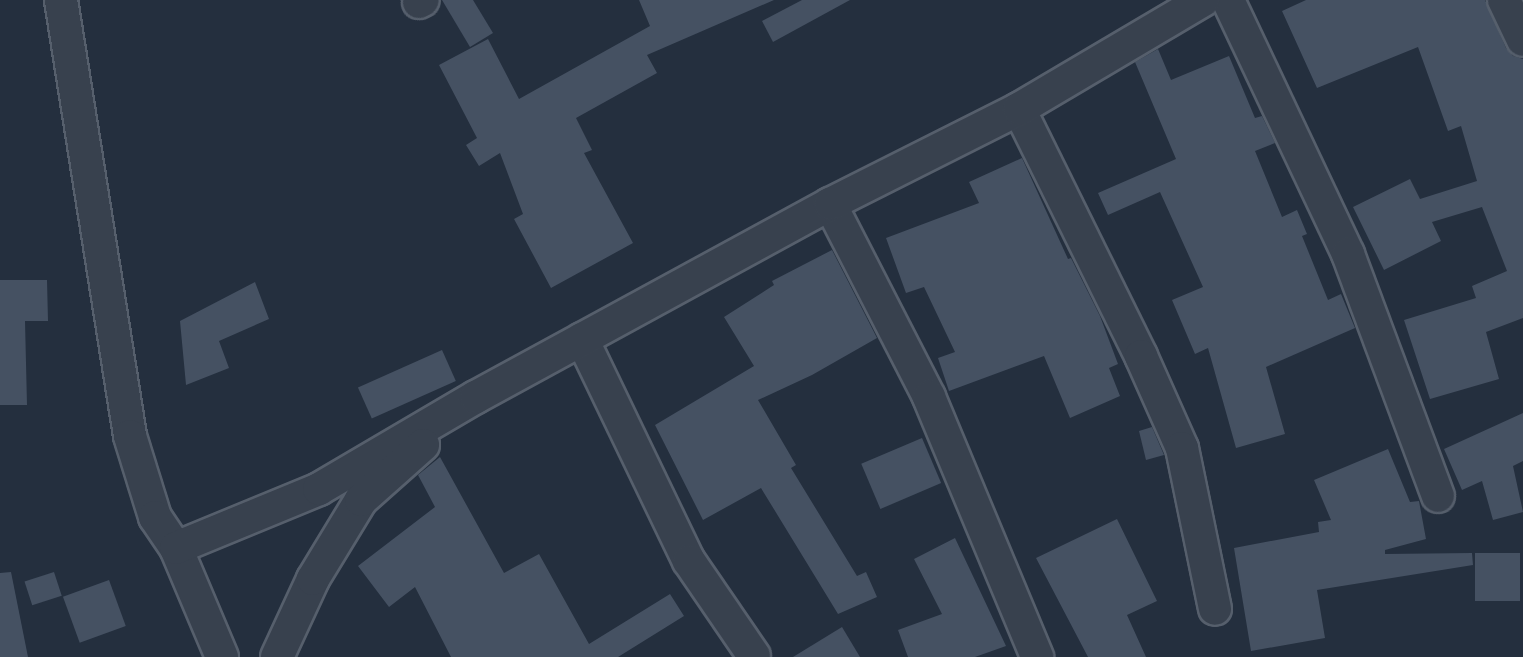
<!DOCTYPE html>
<html>
<head>
<meta charset="utf-8">
<style>
	body { margin:0 }
	#map { position:relative; width:1523px; height:657px; overflow:hidden; background:#242f3e; font-family:"Golos Text",sans-serif }
	div>[style] { position:absolute }
	[style*='--x'] { left:calc(var(--x)*1px); top:calc(var(--y)*1px); width:calc(var(--w)*1px); rotate:calc(var(--a)*1deg) }
	.building>* { inset:0; background:#455162; transform-origin:0 0 }
	.roads { filter:drop-shadow(2px 0 #565f6c) drop-shadow(-2px 0 #565f6c) drop-shadow(0 2px #565f6c) drop-shadow(0 -2px #565f6c) }
	.street>* { height:32px; margin:-16px; padding:0 16px; transform-origin:16px; border-radius:16px; background:#38414e }
	span { translate:-50% -50%; white-space:nowrap; text-align:center; line-height:1.15; -webkit-text-stroke:7px #1d2633; paint-order:stroke }
</style>
</head>
<body>
<div id="map">
	<div class="building">
		<i style="clip-path:polygon(442px 0,473px 0,493px 33px,470px 47px)"></i>
		<i style="clip-path:polygon(639px 0,774px 0,647px 55px,657px 73px,576px 118px,592px 150px,584px 153px,633px 243px,551px 288px,514px 219px,523px 214px,500px 153px,479px 166px,466px 145px,477px 138px,439px 65px,488px 39px,519px 99px,650px 26px)"></i>
		<i style="clip-path:polygon(802px 0,850px 0,773px 42px,762px 21px)"></i>
		<i style="clip-path:polygon(1306px 0,1485px 0,1506px 48px,1513px 56px,1523px 59px,1523px 318px,1486px 332px,1499px 379px,1430px 399px,1404px 320px,1476px 298px,1472px 286px,1507px 271px,1482px 207px,1432px 222px,1441px 241px,1384px 270px,1353px 207px,1410px 179px,1420px 199px,1477px 181px,1461px 126px,1448px 131px,1418px 47px,1317px 88px,1282px 11px)"></i>
		<i style="clip-path:polygon(1158px 49px,1171px 80px,1229px 56px,1255px 118px,1262px 116px,1275px 143px,1255px 151px,1282px 217px,1297px 210px,1307px 234px,1302px 236px,1328px 300px,1341px 294px,1355px 328px,1266px 367px,1285px 434px,1236px 448px,1208px 348px,1195px 354px,1172px 300px,1203px 287px,1160px 192px,1108px 215px,1098px 193px,1176px 159px,1135px 62px)"></i>
		<i style="clip-path:polygon(1022px 158px,1068px 259px,1071px 258px,1100px 316px,1118px 364px,1109px 368px,1120px 396px,1070px 418px,1044px 356px,949px 391px,938px 358px,955px 352px,924px 287px,906px 293px,886px 238px,979px 203px,969px 182px)"></i>
		<i style="clip-path:polygon(832px 250px,877px 338px,812px 375px,758px 400px,796px 465px,791px 468px,857px 576px,866px 572px,877px 597px,838px 614px,761px 488px,703px 520px,655px 425px,754px 366px,724px 317px,774px 285px,772px 281px)"></i>
		<i style="clip-path:polygon(0 280px,47px 280px,48px 321px,25px 321px,27px 405px,0 405px)"></i>
		<i style="clip-path:polygon(255px 282px,269px 319px,219px 341px,229px 368px,186px 385px,180px 321px)"></i>
		<i style="left:442px;top:350px;width:34px;height:92px;rotate:66deg"></i>
		<i style="clip-path:polygon(1523px 413px,1523px 461px,1513px 466px,1523px 512px,1493px 520px,1482px 481px,1462px 490px,1444px 449px)"></i>
		<i style="clip-path:polygon(1152px 427px,1164px 455px,1146px 460px,1139px 431px)"></i>
		<i style="left:922px;top:438px;width:49px;height:66px;rotate:67deg"></i>
		<i style="clip-path:polygon(1388px 449px,1410px 502px,1419px 501px,1426px 539px,1385px 550px,1385px 554px,1472px 553px,1473px 565px,1317px 590px,1325px 638px,1251px 651px,1234px 548px,1319px 532px,1318px 522px,1331px 520px,1314px 480px)"></i>
		<i style="clip-path:polygon(440px 457px,504px 573px,539px 554px,589px 644px,670px 594px,684px 616px,618px 657px,451px 657px,415px 587px,389px 607px,358px 566px,435px 507px,418px 475px)"></i>
		<i style="clip-path:polygon(1117px 519px,1157px 601px,1127px 615px,1146px 657px,1088px 657px,1036px 558px)"></i>
		<i style="clip-path:polygon(955px 538px,1006px 646px,975px 657px,908px 657px,898px 630px,942px 614px,914px 559px)"></i>
		<i style="left:1475px;top:553px;width:45px;height:48px"></i>
		<i style="clip-path:polygon(11px 572px,28px 657px,0 657px,0 573px)"></i>
		<i style="left:54px;top:572px;width:25px;height:31px;rotate:72deg"></i>
		<i style="left:109px;top:580px;width:49px;height:49px;rotate:70deg"></i>
		<i style="clip-path:polygon(842px 627px,860px 657px,793px 657px)"></i>
	</div>
	<div class="roads">
		<div class="street">
			<i style="--x:61;--y:0;--w:441;--a:81"></i>
			<i style="--x:130;--y:436;--w:85;--a:72.8"></i>
			<i style="--x:155;--y:517;--w:37;--a:56"></i>
			<i style="--x:176;--y:548;--w:118;--a:67.1"></i>
			<i style="--x:1228;--y:0;--w:281;--a:64.7"></i>
			<i style="--x:1348;--y:254;--w:258;--a:69.6"></i>
			<i style="--x:1504;--y:0;--w:44;--a:64.6"></i>
			<i style="--x:419;--y:2;--w:4;--a:-27"></i>
			<i style="--x:1019;--y:109;--w:275;--a:63.7"></i>
			<i style="--x:1141;--y:356;--w:101;--a:66"></i>
			<i style="--x:1182;--y:448;--w:164;--a:78.4"></i>
			<i style="--x:830;--y:204;--w:217;--a:62.8"></i>
			<i style="--x:929;--y:397;--w:282;--a:67.4"></i>
			<i style="--x:582;--y:339;--w:246;--a:64.3"></i>
			<i style="--x:689;--y:561;--w:115;--a:55.6"></i>
			<i style="--x:176;--y:548;--w:155;--a:-22.4"></i>
			<i style="--x:319;--y:489;--w:182;--a:-30.4"></i>
			<i style="--x:476;--y:397;--w:403;--a:-28.6"></i>
			<i style="--x:830;--y:204;--w:212;--a:-26.7"></i>
			<i style="--x:1019;--y:109;--w:214;--a:-30.6"></i>
			<i style="--x:277;--y:657;--w:86;--a:-65.2"></i>
			<i style="--x:313;--y:579;--w:92;--a:-58.7"></i>
			<i style="--x:361;--y:500;--w:83;--a:-41.6"></i>
		</div>
	</div>
</div>
</body>
</html>
